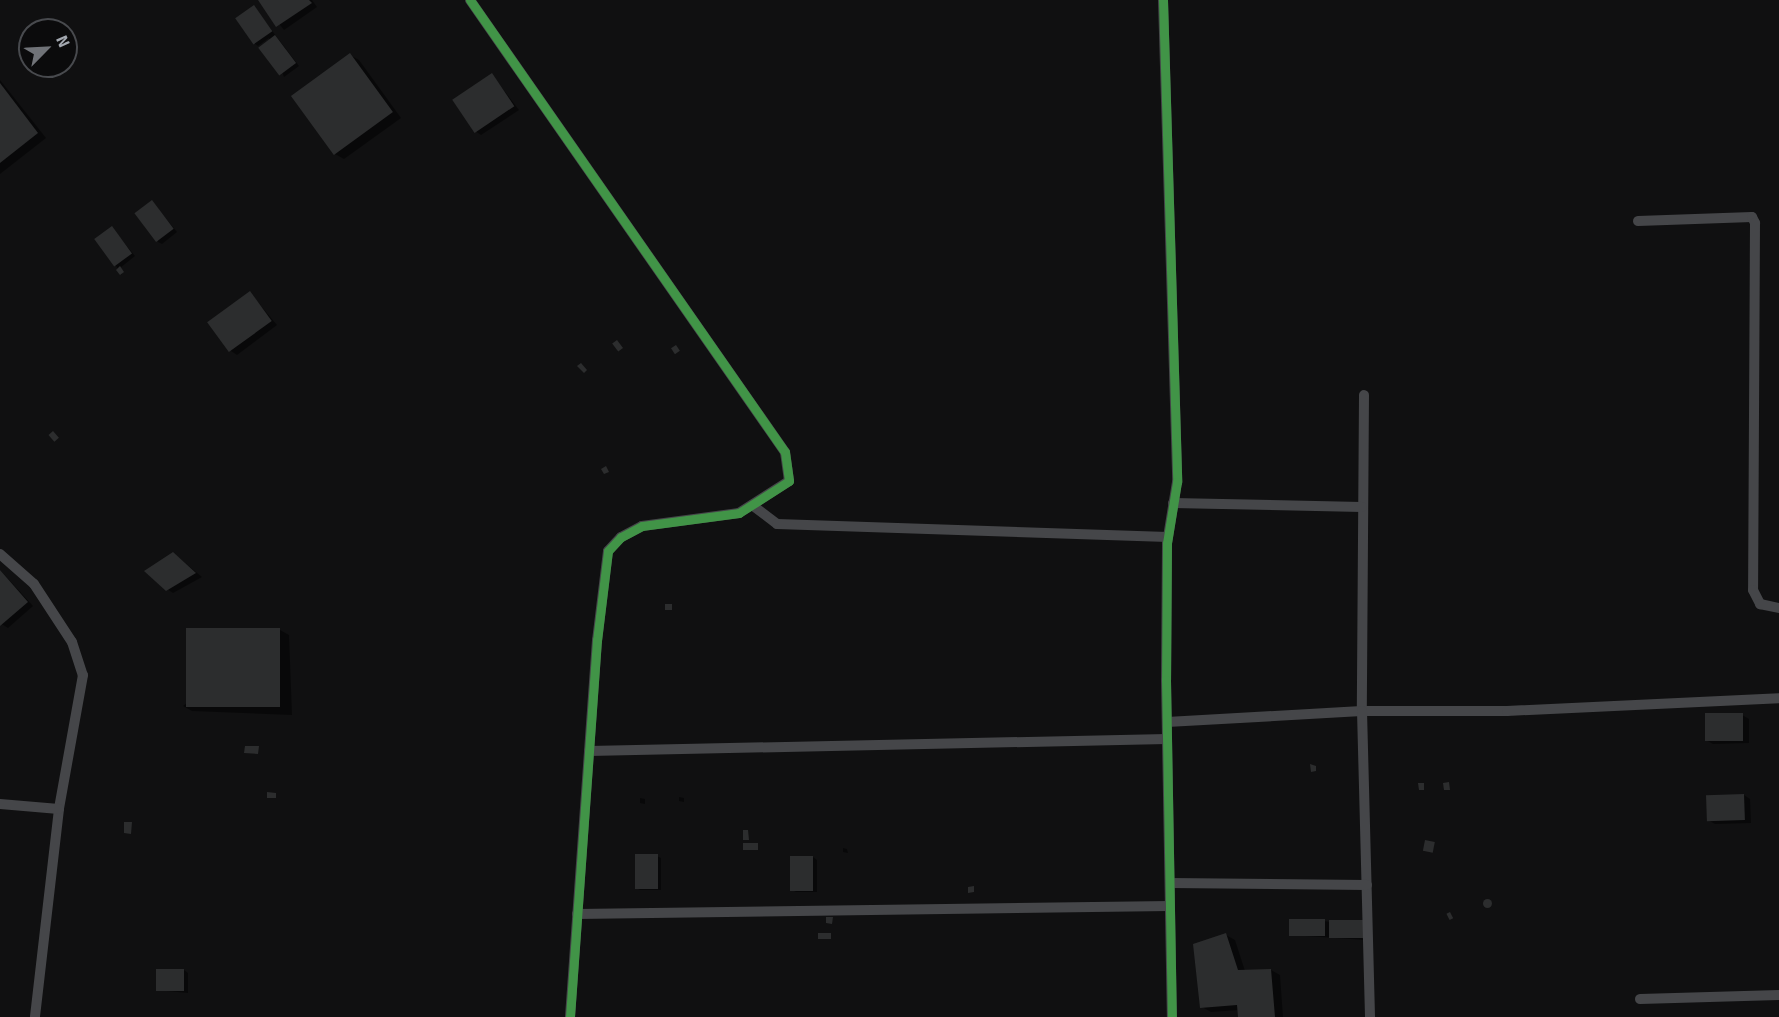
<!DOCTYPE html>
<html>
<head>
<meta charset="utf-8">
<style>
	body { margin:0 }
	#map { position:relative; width:1779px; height:1017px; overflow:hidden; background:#101011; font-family:Signika,sans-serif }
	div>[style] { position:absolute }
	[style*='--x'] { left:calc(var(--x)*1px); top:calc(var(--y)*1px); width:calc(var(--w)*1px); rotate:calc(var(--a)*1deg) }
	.shadow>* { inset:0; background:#0007 }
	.building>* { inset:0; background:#2c2d2e; transform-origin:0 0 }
	.round { border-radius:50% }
	.street>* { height:10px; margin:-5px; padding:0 5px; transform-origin:5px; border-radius:5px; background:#454649 }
	.cycleway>* { height:9px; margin:-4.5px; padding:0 4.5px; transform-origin:4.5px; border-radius:4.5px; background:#419447 }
	span { translate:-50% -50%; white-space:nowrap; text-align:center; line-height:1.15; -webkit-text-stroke:6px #0b0b0c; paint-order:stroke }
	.north { position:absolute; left:18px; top:18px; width:60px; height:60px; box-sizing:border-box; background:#0b0b0c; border:2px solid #484a4e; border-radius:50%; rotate:66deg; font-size:16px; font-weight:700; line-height:24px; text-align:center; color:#a3a8b0 }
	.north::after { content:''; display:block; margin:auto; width:21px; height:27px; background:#707378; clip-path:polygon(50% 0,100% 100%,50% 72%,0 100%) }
</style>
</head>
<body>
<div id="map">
	<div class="shadow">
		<i style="clip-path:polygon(260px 0,312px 0,317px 7px,284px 30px)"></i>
		<i style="clip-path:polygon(254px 7px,299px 66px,284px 77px,269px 38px,258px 46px,254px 43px)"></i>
		<i style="clip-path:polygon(350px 55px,359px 60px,401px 118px,344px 159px,335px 154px)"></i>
		<i style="clip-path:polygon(492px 75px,519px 110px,481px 135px,475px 131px)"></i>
		<i style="clip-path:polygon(0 80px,46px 138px,0 174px)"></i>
		<i style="clip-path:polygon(152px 202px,177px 232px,162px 244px,158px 242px)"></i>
		<i style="clip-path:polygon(112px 228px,135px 256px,120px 268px,122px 275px,116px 266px)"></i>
		<i style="clip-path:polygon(250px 293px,277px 325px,237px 355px,231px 351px)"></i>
		<i style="clip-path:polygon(173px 553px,202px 577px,173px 593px,167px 589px)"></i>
		<i style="clip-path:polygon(0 570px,33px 606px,8px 628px,0 623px)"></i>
		<i style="clip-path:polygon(280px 630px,289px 635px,292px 715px,192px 711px,183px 706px)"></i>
		<i style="clip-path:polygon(1742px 715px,1749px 719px,1749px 743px,1713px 744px,1706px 740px)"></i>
		<i style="clip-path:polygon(1744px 795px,1750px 799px,1751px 823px,1715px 824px,1708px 820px)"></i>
		<i style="clip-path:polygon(679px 797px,684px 798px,684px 802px,679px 801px)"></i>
		<i style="clip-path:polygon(640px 798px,645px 799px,645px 804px,640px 803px)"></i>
		<i style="clip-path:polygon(843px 848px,847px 849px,848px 853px,843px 852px)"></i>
		<i style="clip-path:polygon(657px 856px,661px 858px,661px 890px,640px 890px,636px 888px)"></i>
		<i style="clip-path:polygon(813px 857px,817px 860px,817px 892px,796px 892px,792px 890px)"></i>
		<i style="clip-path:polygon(1486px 901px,1492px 903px,1491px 906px,1485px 905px)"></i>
		<i style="clip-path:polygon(1324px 921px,1330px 922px,1366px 940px,1291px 935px)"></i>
		<i style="clip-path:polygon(1226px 935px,1235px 940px,1245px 971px,1271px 970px,1280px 975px,1283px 1017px,1240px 1017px,1239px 1010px,1211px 1012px,1202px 1007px)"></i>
		<i style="clip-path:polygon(184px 970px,188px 973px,188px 993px,157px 990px)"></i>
	</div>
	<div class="building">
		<i style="clip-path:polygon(258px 0,309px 0,312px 3px,276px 27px)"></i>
		<i style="left:254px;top:5px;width:32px;height:23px;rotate:55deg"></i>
		<i style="left:275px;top:35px;width:35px;height:21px;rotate:53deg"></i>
		<i style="left:350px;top:53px;width:73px;height:73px;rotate:54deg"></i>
		<i style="left:492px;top:73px;width:40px;height:48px;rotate:56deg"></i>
		<i style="clip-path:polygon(0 83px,38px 133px,0 163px)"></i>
		<i style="left:152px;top:200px;width:36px;height:22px;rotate:53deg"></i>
		<i style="left:112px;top:226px;width:34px;height:22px;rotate:54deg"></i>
		<i style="clip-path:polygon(120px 266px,124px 272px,120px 275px,116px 270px)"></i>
		<i style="left:250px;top:291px;width:37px;height:53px;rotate:54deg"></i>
		<i style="left:617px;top:340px;width:10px;height:6px;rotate:53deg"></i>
		<i style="left:676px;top:345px;width:7px;height:6px;rotate:56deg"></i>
		<i style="clip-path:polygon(581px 363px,587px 370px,584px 373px,577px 366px)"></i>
		<i style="left:53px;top:431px;width:9px;height:6px;rotate:49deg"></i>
		<i style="clip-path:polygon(606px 466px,609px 472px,604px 474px,601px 469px)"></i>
		<i style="clip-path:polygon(173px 552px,196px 573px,166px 591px,144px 571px)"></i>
		<i style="clip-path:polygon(0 570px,28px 602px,0 626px)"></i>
		<i style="left:665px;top:604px;width:7px;height:6px"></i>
		<i style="left:186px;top:628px;width:94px;height:79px"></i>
		<i style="left:1743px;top:713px;width:28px;height:38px;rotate:90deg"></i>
		<i style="clip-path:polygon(245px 746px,259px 746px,258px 754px,244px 753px)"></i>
		<i style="clip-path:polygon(1310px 764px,1316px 766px,1316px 771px,1311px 772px)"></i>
		<i style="clip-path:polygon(1449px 782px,1450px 790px,1444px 790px,1443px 783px)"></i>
		<i style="clip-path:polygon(1418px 783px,1424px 783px,1424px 790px,1419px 790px)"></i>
		<i style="clip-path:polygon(267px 792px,276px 793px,276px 798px,267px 798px)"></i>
		<i style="left:1744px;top:794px;width:26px;height:38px;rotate:88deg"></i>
		<i style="clip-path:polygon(124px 822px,132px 822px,131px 834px,124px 833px)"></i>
		<i style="clip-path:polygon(743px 830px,748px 830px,749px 840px,743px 840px)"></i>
		<i style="left:1425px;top:840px;width:10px;height:11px;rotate:11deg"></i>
		<i style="left:743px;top:843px;width:15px;height:7px"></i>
		<i style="left:635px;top:854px;width:23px;height:35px"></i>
		<i style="left:790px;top:856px;width:23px;height:35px"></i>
		<i style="clip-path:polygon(974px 886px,974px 892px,968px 893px,968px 887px)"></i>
		<i class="round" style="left:1482.5px;top:898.5px;width:9px;height:9px"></i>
		<i style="left:1450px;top:912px;width:7px;height:4px;rotate:63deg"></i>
		<i style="clip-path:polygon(826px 917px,833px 917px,832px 924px,826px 923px)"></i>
		<i style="left:1289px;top:919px;width:36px;height:17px"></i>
		<i style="left:1329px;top:920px;width:34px;height:18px"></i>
		<i style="left:818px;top:933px;width:13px;height:6px"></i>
		<i style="clip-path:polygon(1226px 933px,1238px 970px,1271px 969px,1275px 1017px,1238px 1017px,1237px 1005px,1200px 1008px,1193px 944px)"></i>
		<i style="left:156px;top:969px;width:28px;height:22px"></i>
	</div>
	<div class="street">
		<i style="--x:470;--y:0;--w:551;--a:55.13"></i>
		<i style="--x:785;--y:452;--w:29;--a:82"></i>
		<i style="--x:789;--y:481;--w:59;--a:147.4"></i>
		<i style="--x:739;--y:513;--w:98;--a:172.4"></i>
		<i style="--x:642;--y:526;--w:24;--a:152"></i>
		<i style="--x:621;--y:537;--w:19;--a:133"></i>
		<i style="--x:608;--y:551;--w:90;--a:97"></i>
		<i style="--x:597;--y:640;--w:378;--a:94.1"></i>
		<i style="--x:1163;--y:0;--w:482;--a:88.3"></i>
		<i style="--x:1177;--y:482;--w:62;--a:99.3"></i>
		<i style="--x:1167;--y:543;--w:137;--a:90.4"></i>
		<i style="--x:1166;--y:680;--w:337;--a:89"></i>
		<i style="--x:1638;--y:221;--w:114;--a:-2"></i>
		<i style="--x:1752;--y:217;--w:7;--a:63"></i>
		<i style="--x:1755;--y:223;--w:367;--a:90.3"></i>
		<i style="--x:1753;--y:590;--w:16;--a:63"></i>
		<i style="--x:1760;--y:604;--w:19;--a:12"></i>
		<i style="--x:1364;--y:395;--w:316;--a:90.4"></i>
		<i style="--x:1362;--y:711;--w:145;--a:0"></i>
		<i style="--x:1507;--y:711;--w:272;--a:-2.7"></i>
		<i style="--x:1173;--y:503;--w:189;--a:1.2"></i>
		<i style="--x:752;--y:505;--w:31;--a:37"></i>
		<i style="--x:777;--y:524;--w:391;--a:1.9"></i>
		<i style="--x:0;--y:554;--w:45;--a:41.4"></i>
		<i style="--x:34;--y:584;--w:69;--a:56.8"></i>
		<i style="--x:72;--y:642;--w:35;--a:72"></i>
		<i style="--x:83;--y:675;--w:136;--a:100.2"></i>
		<i style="--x:59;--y:809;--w:209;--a:96.6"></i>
		<i style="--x:1167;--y:722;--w:195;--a:-3.2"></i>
		<i style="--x:1362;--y:711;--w:306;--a:88.5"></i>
		<i style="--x:589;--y:751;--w:578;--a:-1.19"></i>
		<i style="--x:0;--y:804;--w:59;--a:4.8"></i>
		<i style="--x:1170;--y:883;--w:197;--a:0.6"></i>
		<i style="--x:577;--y:914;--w:593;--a:-0.77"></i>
		<i style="--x:1640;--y:999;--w:139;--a:-1.6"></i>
	</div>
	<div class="cycleway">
		<i style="--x:470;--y:0;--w:551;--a:55.13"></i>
		<i style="--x:785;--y:452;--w:29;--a:82"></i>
		<i style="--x:789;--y:481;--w:59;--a:147.4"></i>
		<i style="--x:739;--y:513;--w:98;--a:172.4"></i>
		<i style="--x:642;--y:526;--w:24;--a:152"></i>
		<i style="--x:621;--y:537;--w:19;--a:133"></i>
		<i style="--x:608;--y:551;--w:90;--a:97"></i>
		<i style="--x:597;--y:640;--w:378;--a:94.1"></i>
		<i style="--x:1163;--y:0;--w:482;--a:88.3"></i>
		<i style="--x:1177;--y:482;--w:62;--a:99.3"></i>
		<i style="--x:1167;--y:543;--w:137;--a:90.4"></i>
		<i style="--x:1166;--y:680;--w:337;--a:89"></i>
	</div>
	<div class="north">N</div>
</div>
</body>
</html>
